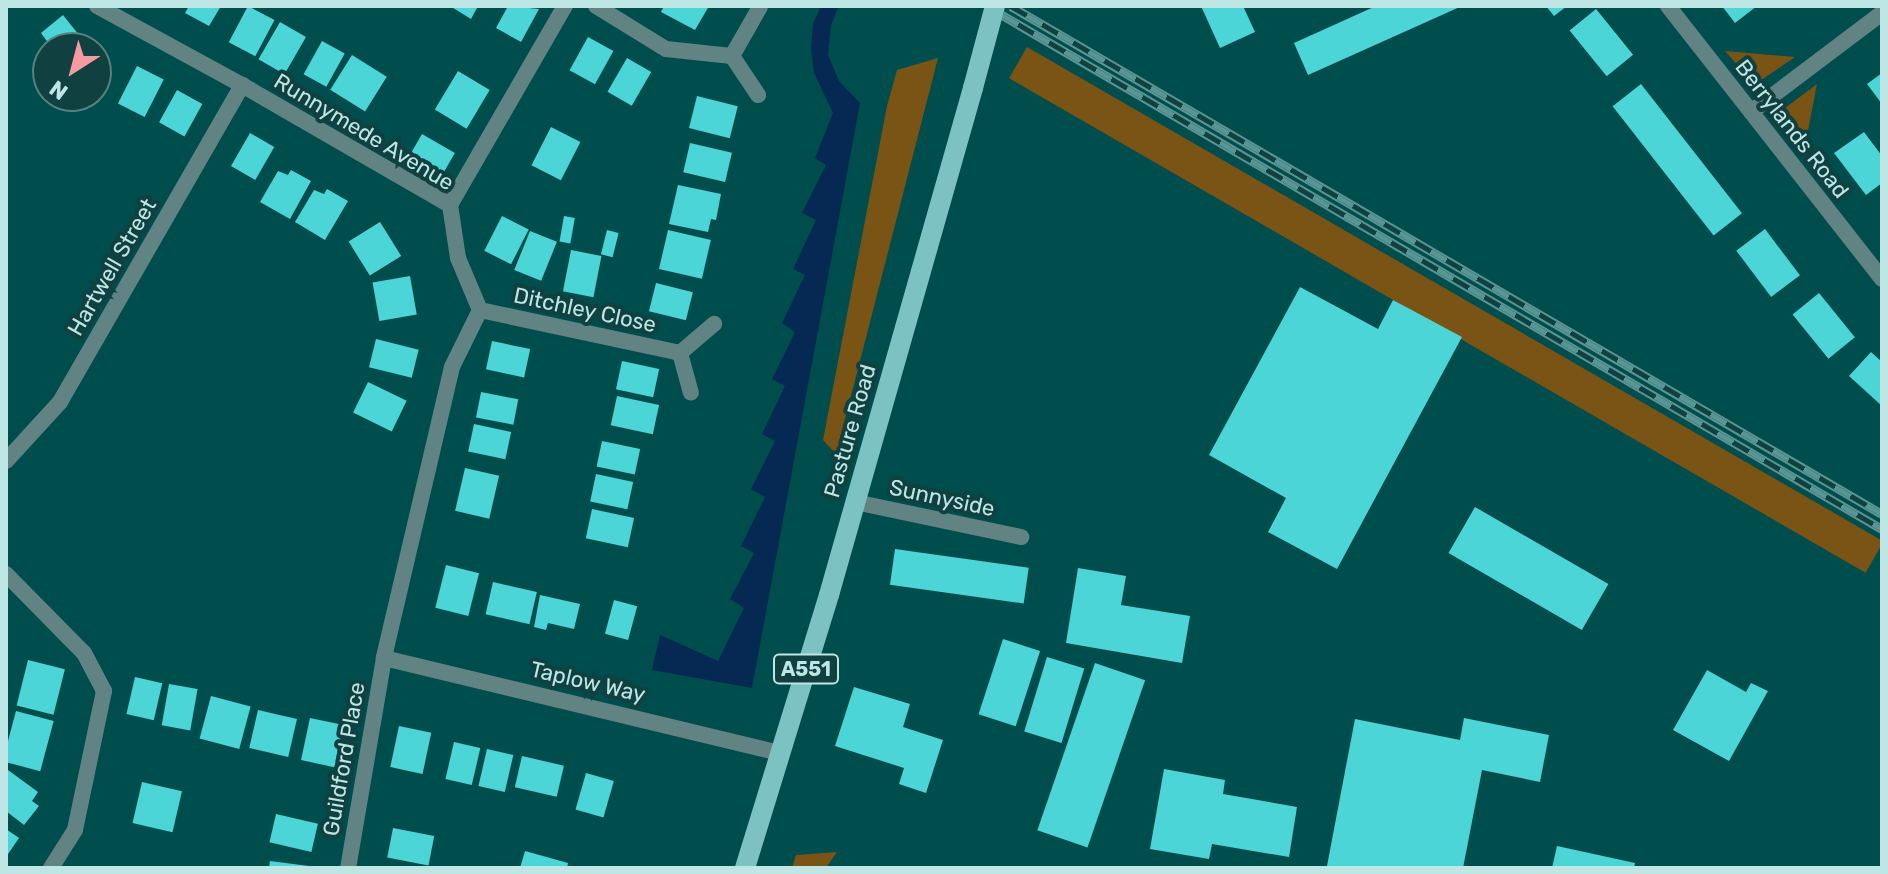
<!DOCTYPE html>
<html>
<head>
<meta charset="utf-8">
<style>
	body { margin:0 }
	#map { position:relative; width:1888px; height:874px; overflow:hidden; background:#004d4d; font-family:Rubik,sans-serif }
	div>[style] { position:absolute }
	[style*='--x'] { left:calc(var(--x)*1px); top:calc(var(--y)*1px); width:calc(var(--w)*1px); rotate:calc(var(--a)*1deg) }
	.green>* { inset:0; background:#795415; transform-origin:0 0 }
	.water>* { inset:0; background:#052953 }
	.building>* { inset:0; background:#4cd5d6; transform-origin:0 0 }
	.minor>* { height:16px; margin:-8px; padding:0 8px; transform-origin:8px; border-radius:8px; background:#628383 }
	.primary>* { height:20px; margin:-10px; padding:0 10px; transform-origin:10px; border-radius:10px; background:#7dc2c2 }
	.rail>* { height:9px; margin-top:-4.5px; transform-origin:0; background:repeating-linear-gradient(90deg,#114040 0 18px,#5a9595 0 36px); box-sizing:border-box; border-block:2px solid #5a9595 }
	.primary-bridge>* { height:20px; margin:-10px; padding:0 10px; transform-origin:10px; border-radius:10px; background:#7dc2c2 }
	span { translate:-50% -50%; white-space:nowrap; text-align:center; line-height:1.15; -webkit-text-stroke:8px #114040; paint-order:stroke }
	.shield-label span { padding:2px 6px; background:#114040; border:2px solid; border-radius:6px; -webkit-text-stroke-width:0 }
	.shield-label { font-size:20px; color:#bee6e5; font-weight:700 }
	.street-label { font-size:22px; color:#bee6e5 }
	.frame { position:absolute; inset:0; border:8px solid #bee6e5; pointer-events:none }
	.north { position:absolute; left:32px; top:32px; width:80px; height:80px; box-sizing:border-box; background:#114040; border:2px solid #568282; border-radius:50%; rotate:216deg; font-size:22px; font-weight:700; line-height:32px; text-align:center; color:#bee6e5 }
	.north::after { content:''; display:block; margin:auto; width:28px; height:36px; background:#f49aa0; clip-path:polygon(50% 0,100% 100%,50% 72%,0 100%) }
</style>
</head>
<body>
<div id="map">
	<div class="green">
		<i style="left:1027px;top:47px;width:989px;height:36px;rotate:30deg"></i>
		<i style="clip-path:polygon(1725px 51px,1795px 57px,1760px 81px,1750px 79px)"></i>
		<i style="clip-path:polygon(938px 58px,836px 454px,823px 440px,887px 106px,897px 70px)"></i>
		<i style="clip-path:polygon(1817px 84px,1804px 151px,1787px 130px,1783px 120px,1785px 108px)"></i>
		<i style="clip-path:polygon(837px 852px,826px 868px,792px 868px,796px 855px)"></i>
	</div>
	<div class="water">
		<i style="clip-path:polygon(821px 6px,839px 6px,831px 25px,828px 55px,839px 81px,860px 103px,752px 688px,652px 670px,660px 635px,718px 661px,744px 608px,730px 599px,754px 553px,741px 546px,765px 497px,751px 489px,775px 441px,762px 434px,785px 386px,772px 379px,795px 332px,782px 323px,805px 275px,793px 269px,816px 220px,802px 213px,826px 165px,815px 158px,833px 113px,814px 73px,811px 49px,813px 24px)"></i>
	</div>
	<div class="building">
		<i style="clip-path:polygon(189px 6px,221px 6px,209px 26px,185px 13px)"></i>
		<i style="left:248px;top:6px;width:30px;height:41px;rotate:28deg"></i>
		<i style="clip-path:polygon(450px 6px,478px 6px,471px 19px)"></i>
		<i style="clip-path:polygon(508px 6px,539px 9px,521px 42px,496px 28px)"></i>
		<i style="clip-path:polygon(664px 6px,709px 6px,695px 30px,661px 12px)"></i>
		<i style="clip-path:polygon(1201px 6px,1243px 6px,1255px 32px,1220px 48px)"></i>
		<i style="clip-path:polygon(1376px 6px,1462px 6px,1308px 75px,1294px 43px)"></i>
		<i style="clip-path:polygon(1546px 6px,1567px 6px,1554px 16px)"></i>
		<i style="clip-path:polygon(1722px 6px,1757px 6px,1735px 23px)"></i>
		<i style="left:1596px;top:9px;width:59px;height:34px;rotate:51deg"></i>
		<i style="clip-path:polygon(63px 15px,87px 45px,84px 48px,52px 48px,41px 33px)"></i>
		<i style="left:280px;top:22px;width:30px;height:43px;rotate:30deg"></i>
		<i style="left:588px;top:37px;width:29px;height:38px;rotate:29deg"></i>
		<i style="left:322px;top:41px;width:26px;height:38px;rotate:29deg"></i>
		<i style="left:352px;top:55px;width:41px;height:41px;rotate:32deg"></i>
		<i style="left:627px;top:58px;width:28px;height:39px;rotate:30deg"></i>
		<i style="left:137px;top:66px;width:30px;height:42px;rotate:27deg"></i>
		<i style="left:458px;top:71px;width:37px;height:45px;rotate:31deg"></i>
		<i style="clip-path:polygon(1882px 73px,1882px 104px,1867px 84px)"></i>
		<i style="left:1641px;top:84px;width:164px;height:36px;rotate:52deg"></i>
		<i style="left:177px;top:90px;width:29px;height:37px;rotate:29deg"></i>
		<i style="left:697px;top:96px;width:42px;height:33px;rotate:14deg"></i>
		<i style="left:551px;top:127px;width:33px;height:43px;rotate:27deg"></i>
		<i style="clip-path:polygon(1864px 132px,1882px 156px,1882px 183px,1866px 195px,1834px 153px)"></i>
		<i style="left:250px;top:133px;width:28px;height:38px;rotate:30deg"></i>
		<i style="left:422px;top:134px;width:38px;height:28px;rotate:30deg"></i>
		<i style="left:690px;top:143px;width:43px;height:30px;rotate:13deg"></i>
		<i style="clip-path:polygon(291px 170px,311px 181px,290px 219px,260px 202px,278px 171px,288px 175px)"></i>
		<i style="clip-path:polygon(678px 185px,721px 194px,716px 220px,711px 219px,708px 232px,669px 224px)"></i>
		<i style="clip-path:polygon(327px 189px,348px 201px,325px 240px,295px 222px,314px 190px,324px 194px)"></i>
		<i style="left:502px;top:216px;width:30px;height:39px;rotate:27deg"></i>
		<i style="left:564px;top:216px;width:11px;height:26px;rotate:10deg"></i>
		<i style="left:380px;top:222px;width:40px;height:37px;rotate:58deg"></i>
		<i style="left:1765px;top:229px;width:58px;height:36px;rotate:53deg"></i>
		<i style="left:607px;top:230px;width:12px;height:25px;rotate:14deg"></i>
		<i style="left:668px;top:230px;width:44px;height:40px;rotate:13deg"></i>
		<i style="left:530px;top:231px;width:29px;height:42px;rotate:22deg"></i>
		<i style="left:571px;top:250px;width:31px;height:42px;rotate:11deg"></i>
		<i style="left:410px;top:276px;width:39px;height:38px;rotate:80deg"></i>
		<i style="left:656px;top:283px;width:38px;height:29px;rotate:14deg"></i>
		<i style="clip-path:polygon(1300px 287px,1378px 329px,1393px 300px,1462px 337px,1337px 569px,1268px 532px,1286px 498px,1209px 455px)"></i>
		<i style="left:1819px;top:293px;width:57px;height:34px;rotate:51deg"></i>
		<i style="left:376px;top:339px;width:44px;height:29px;rotate:14deg"></i>
		<i style="left:492px;top:341px;width:39px;height:29px;rotate:12deg"></i>
		<i style="clip-path:polygon(1871px 352px,1882px 362px,1882px 406px,1849px 376px)"></i>
		<i style="left:622px;top:361px;width:38px;height:29px;rotate:12deg"></i>
		<i style="left:368px;top:382px;width:43px;height:34px;rotate:26deg"></i>
		<i style="left:481px;top:392px;width:38px;height:26px;rotate:11deg"></i>
		<i style="left:617px;top:396px;width:43px;height:30px;rotate:12deg"></i>
		<i style="left:474px;top:424px;width:38px;height:28px;rotate:12deg"></i>
		<i style="left:602px;top:441px;width:39px;height:26px;rotate:12deg"></i>
		<i style="left:465px;top:468px;width:35px;height:44px;rotate:13deg"></i>
		<i style="left:596px;top:474px;width:38px;height:28px;rotate:12deg"></i>
		<i style="left:1475px;top:507px;width:154px;height:53px;rotate:30deg"></i>
		<i style="left:592px;top:509px;width:43px;height:30px;rotate:12deg"></i>
		<i style="left:895px;top:549px;width:135px;height:36px;rotate:8deg"></i>
		<i style="left:446px;top:565px;width:34px;height:44px;rotate:14deg"></i>
		<i style="clip-path:polygon(1078px 568px,1126px 576px,1121px 605px,1190px 616px,1182px 663px,1066px 643px)"></i>
		<i style="left:493px;top:582px;width:45px;height:33px;rotate:13deg"></i>
		<i style="clip-path:polygon(540px 595px,580px 604px,574px 629px,548px 623px,546px 630px,534px 627px)"></i>
		<i style="left:614px;top:600px;width:24px;height:35px;rotate:15deg"></i>
		<i style="left:1003px;top:639px;width:39px;height:79px;rotate:18deg"></i>
		<i style="left:1047px;top:657px;width:39px;height:78px;rotate:17deg"></i>
		<i style="left:28px;top:660px;width:38px;height:47px;rotate:14deg"></i>
		<i style="left:1095px;top:663px;width:53px;height:177px;rotate:19deg"></i>
		<i style="clip-path:polygon(1707px 670px,1746px 692px,1751px 683px,1768px 691px,1729px 761px,1673px 730px)"></i>
		<i style="left:135px;top:677px;width:28px;height:38px;rotate:13deg"></i>
		<i style="left:169px;top:684px;width:29px;height:42px;rotate:10deg"></i>
		<i style="clip-path:polygon(854px 687px,910px 704px,903px 727px,943px 740px,926px 793px,899px 784px,904px 768px,835px 746px)"></i>
		<i style="left:211px;top:696px;width:41px;height:44px;rotate:15deg"></i>
		<i style="left:258px;top:710px;width:40px;height:39px;rotate:13deg"></i>
		<i style="left:16px;top:711px;width:39px;height:52px;rotate:15deg"></i>
		<i style="left:310px;top:718px;width:34px;height:43px;rotate:12deg"></i>
		<i style="clip-path:polygon(1464px 718px,1549px 735px,1540px 782px,1482px 770px,1463px 868px,1327px 866px,1355px 719px,1460px 740px)"></i>
		<i style="left:399px;top:726px;width:33px;height:42px;rotate:12deg"></i>
		<i style="left:454px;top:742px;width:27px;height:38px;rotate:13deg"></i>
		<i style="left:487px;top:749px;width:27px;height:38px;rotate:13deg"></i>
		<i style="left:522px;top:756px;width:43px;height:32px;rotate:13deg"></i>
		<i style="clip-path:polygon(1164px 769px,1225px 780px,1223px 794px,1297px 807px,1289px 857px,1212px 844px,1209px 859px,1150px 849px)"></i>
		<i style="clip-path:polygon(8px 770px,38px 792px,32px 801px,39px 806px,24px 825px,6px 811px)"></i>
		<i style="left:586px;top:773px;width:29px;height:38px;rotate:16deg"></i>
		<i style="left:142px;top:782px;width:41px;height:42px;rotate:13deg"></i>
		<i style="left:276px;top:814px;width:43px;height:29px;rotate:13deg"></i>
		<i style="left:393px;top:828px;width:42px;height:30px;rotate:11deg"></i>
		<i style="clip-path:polygon(6px 829px,19px 838px,6px 857px)"></i>
		<i style="clip-path:polygon(1557px 846px,1635px 863px,1634px 868px,1552px 868px)"></i>
		<i style="clip-path:polygon(525px 851px,568px 863px,567px 868px,520px 868px)"></i>
		<i style="clip-path:polygon(270px 861px,309px 866px,308px 868px,269px 868px)"></i>
	</div>
	<div class="minor">
		<i style="--x:97;--y:6;--w:165;--a:28.6"></i>
		<i style="--x:242;--y:85;--w:240;--a:30"></i>
		<i style="--x:450;--y:205;--w:54;--a:81.4"></i>
		<i style="--x:458;--y:258;--w:56;--a:67.1"></i>
		<i style="--x:480;--y:310;--w:64;--a:116.2"></i>
		<i style="--x:452;--y:367;--w:299;--a:103.2"></i>
		<i style="--x:384;--y:658;--w:213;--a:99.7"></i>
		<i style="--x:596;--y:6;--w:82;--a:31.6"></i>
		<i style="--x:666;--y:49;--w:66;--a:6.1"></i>
		<i style="--x:732;--y:56;--w:56;--a:-60.3"></i>
		<i style="--x:1668;--y:6;--w:347;--a:51.9"></i>
		<i style="--x:732;--y:56;--w:47;--a:56.3"></i>
		<i style="--x:1751;--y:112;--w:164;--a:-37.1"></i>
		<i style="--x:450;--y:205;--w:230;--a:-60"></i>
		<i style="--x:480;--y:310;--w:205;--a:12.1"></i>
		<i style="--x:680;--y:353;--w:45;--a:-40.5"></i>
		<i style="--x:680;--y:353;--w:41;--a:74.6"></i>
		<i style="--x:6;--y:461;--w:80;--a:-47.5"></i>
		<i style="--x:60;--y:402;--w:366;--a:-60.1"></i>
		<i style="--x:855;--y:502;--w:170;--a:11.9"></i>
		<i style="--x:6;--y:574;--w:111;--a:45.4"></i>
		<i style="--x:84;--y:653;--w:43;--a:62.2"></i>
		<i style="--x:104;--y:691;--w:142;--a:101.8"></i>
		<i style="--x:75;--y:830;--w:45;--a:122.3"></i>
		<i style="--x:384;--y:658;--w:408;--a:13.5"></i>
	</div>
	<div class="primary">
		<i style="--x:745;--y:868;--w:286;--a:-72.9"></i>
		<i style="--x:829;--y:595;--w:527;--a:-74.14"></i>
	</div>
	<div class="rail">
		<i style="--x:987;--y:6;--w:1037;--a:30.3"></i>
		<i style="--x:1011;--y:6;--w:1008;--a:30.25"></i>
	</div>
	<div class="primary-bridge">
		<i style="--x:973;--y:88;--w:85;--a:-75"></i>
	</div>
	<div class="shield-label">
		<span style="left:806px;top:669px">A551</span>
	</div>
	<div class="street-label">
		<span style="left:1792px;top:129px;rotate:52deg">Berrylands Road</span>
		<span style="left:364px;top:132px;rotate:31deg">Runnymede Avenue</span>
		<span style="left:112px;top:267px;rotate:-60deg">Hartwell Street</span>
		<span style="left:585px;top:310px;rotate:12deg">Ditchley Close</span>
		<span style="left:850px;top:431px;rotate:-74deg">Pasture Road</span>
		<span style="left:942px;top:498px;rotate:12deg">Sunnyside</span>
		<span style="left:588px;top:682px;rotate:13deg">Taplow Way</span>
		<span style="left:344px;top:759px;rotate:-80deg">Guildford Place</span>
	</div>
	<div class="frame"></div>
	<div class="north">N</div>
</div>
</body>
</html>
